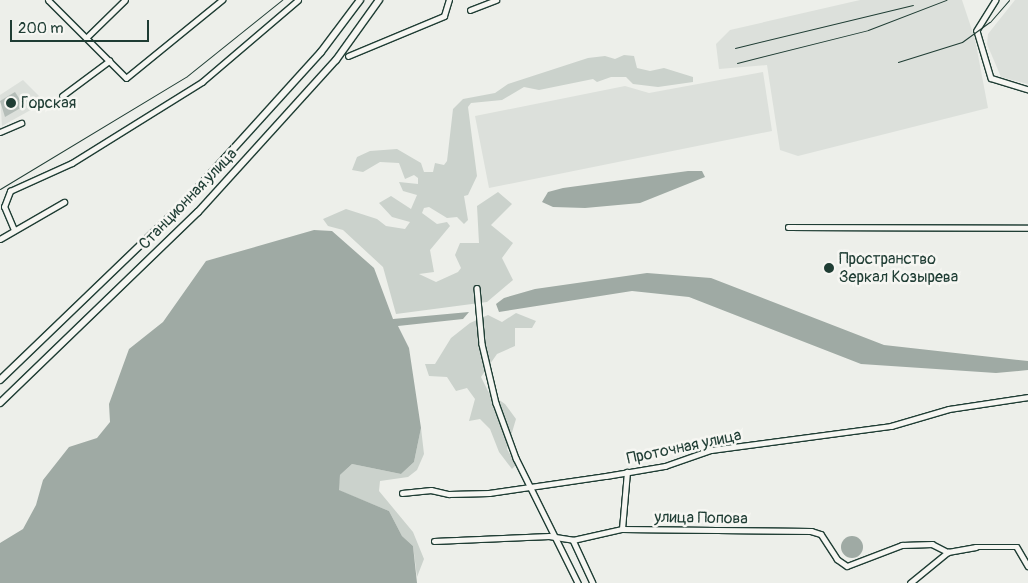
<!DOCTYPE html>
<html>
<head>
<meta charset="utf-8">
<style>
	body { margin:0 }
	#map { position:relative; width:1028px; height:583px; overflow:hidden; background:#edefea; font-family:Pangolin,sans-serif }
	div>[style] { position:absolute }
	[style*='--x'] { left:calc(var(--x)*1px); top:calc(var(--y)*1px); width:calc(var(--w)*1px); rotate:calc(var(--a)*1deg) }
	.built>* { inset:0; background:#dce0db }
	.green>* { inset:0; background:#cbd2cc }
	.water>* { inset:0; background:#9faaa4 }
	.round { border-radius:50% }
	.building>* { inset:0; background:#b4bdb8 }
	.roads { filter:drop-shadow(1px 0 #1f3d34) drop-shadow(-1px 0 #1f3d34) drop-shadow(0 1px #1f3d34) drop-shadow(0 -1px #1f3d34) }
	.minor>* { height:4.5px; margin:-2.25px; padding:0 2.25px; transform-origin:2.25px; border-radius:2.25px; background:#f6f6f2 }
	.tertiary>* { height:5px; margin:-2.5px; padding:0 2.5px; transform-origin:2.5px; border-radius:2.5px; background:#f6f6f2 }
	.primary>* { height:6px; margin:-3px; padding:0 3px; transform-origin:3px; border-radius:3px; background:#f6f6f2 }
	.rail>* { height:1px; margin:-0.5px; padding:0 0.5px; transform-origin:0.5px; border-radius:0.5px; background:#1f3d34 }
	.dots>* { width:14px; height:14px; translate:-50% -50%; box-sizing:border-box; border:2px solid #f6f6f2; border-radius:50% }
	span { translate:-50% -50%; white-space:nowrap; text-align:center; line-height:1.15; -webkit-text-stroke:5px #f6f6f2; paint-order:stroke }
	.poi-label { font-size:16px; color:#1f3d34 }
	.left { translate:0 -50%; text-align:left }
	.street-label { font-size:16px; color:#1f3d34 }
	.scale { position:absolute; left:10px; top:20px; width:139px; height:22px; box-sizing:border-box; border:2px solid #1f3d34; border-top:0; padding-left:6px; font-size:15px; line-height:18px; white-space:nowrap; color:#1f3d34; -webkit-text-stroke:4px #f6f6f2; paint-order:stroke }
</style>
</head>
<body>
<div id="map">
	<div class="built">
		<i style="clip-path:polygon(860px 0,962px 0,975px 39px,988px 108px,798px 156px,780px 150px,767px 65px,719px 69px,716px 44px,730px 30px)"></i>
		<i style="clip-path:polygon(1015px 0,1028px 0,1028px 84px,1001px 77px,987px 44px,988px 34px)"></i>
		<i style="clip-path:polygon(763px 72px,772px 131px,489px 188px,475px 116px,625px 86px,649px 93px)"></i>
		<i style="clip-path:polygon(23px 80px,45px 102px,2px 126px,0 95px)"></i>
	</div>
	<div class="green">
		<i style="clip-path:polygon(624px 55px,634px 56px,637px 68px,650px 71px,664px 68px,693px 77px,693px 82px,658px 87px,633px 84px,626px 77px,611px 77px,597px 82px,593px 79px,539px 90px,524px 87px,502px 100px,471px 103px,468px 107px,477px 176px,468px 195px,464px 196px,468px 220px,464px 224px,457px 217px,447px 218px,429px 207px,424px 208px,422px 213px,437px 224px,447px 222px,450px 226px,430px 250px,434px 272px,419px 274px,436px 282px,458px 272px,461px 268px,455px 255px,460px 243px,479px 243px,477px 206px,498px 192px,512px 204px,491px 225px,513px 243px,502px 258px,513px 280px,487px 302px,396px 314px,383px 267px,343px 230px,328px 226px,323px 219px,346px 209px,377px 219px,386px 226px,405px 229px,410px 222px,392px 217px,379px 203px,391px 196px,411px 209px,417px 195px,403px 191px,399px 182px,418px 184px,418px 178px,414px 175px,405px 179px,399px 163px,380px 162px,363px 172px,352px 170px,357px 157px,370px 151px,397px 149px,421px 163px,424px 172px,433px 172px,435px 163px,444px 165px,447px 161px,453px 109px,463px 99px,495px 93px,508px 84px,588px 58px,605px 56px,615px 59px)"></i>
		<i style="clip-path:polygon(516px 313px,536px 321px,532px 328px,515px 328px,515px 346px,497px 354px,481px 377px,489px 393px,505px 404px,516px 419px,507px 449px,516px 465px,512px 469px,499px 452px,490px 429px,480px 419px,469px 421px,475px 399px,467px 388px,456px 391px,447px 377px,429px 376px,425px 364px,435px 364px,451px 338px,470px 323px,488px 315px,502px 322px)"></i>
		<i style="clip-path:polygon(421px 428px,424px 454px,417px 470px,408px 477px,380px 481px,379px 491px,413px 532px,424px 559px,417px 577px,413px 546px,402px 536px,389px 511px,338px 490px,340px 475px,352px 464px,401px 474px,414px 462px)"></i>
	</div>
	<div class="water">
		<i style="clip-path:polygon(688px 171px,702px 171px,705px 177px,640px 203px,585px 208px,553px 207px,542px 202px,548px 192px,563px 188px)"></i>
		<i style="clip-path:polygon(314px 230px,332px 231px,374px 268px,393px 319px,469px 312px,463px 319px,398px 326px,409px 348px,421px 428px,414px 462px,401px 474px,352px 464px,340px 475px,339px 490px,389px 511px,402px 536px,413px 546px,417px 583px,0 583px,0 543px,23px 529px,36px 505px,43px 480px,69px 447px,97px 438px,110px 422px,109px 404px,129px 349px,163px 322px,206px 261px)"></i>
		<i style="clip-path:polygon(647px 273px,711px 278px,884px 345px,1028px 361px,1028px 370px,996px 373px,861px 364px,689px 297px,632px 291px,499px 312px,496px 304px,504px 298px,535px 289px)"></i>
		<i class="round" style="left:841px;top:536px;width:22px;height:22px"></i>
	</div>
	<div class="building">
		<i style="clip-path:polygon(15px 92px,24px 106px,5px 117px,0 101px)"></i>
	</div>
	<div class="roads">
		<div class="minor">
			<i style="--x:996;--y:0;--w:36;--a:122"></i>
			<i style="--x:977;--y:31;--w:49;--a:73.4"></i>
			<i style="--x:991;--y:78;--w:39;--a:17"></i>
			<i style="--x:470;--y:10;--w:28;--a:-21"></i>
			<i style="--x:86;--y:38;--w:54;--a:-44.3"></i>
			<i style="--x:348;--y:56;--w:104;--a:-22.6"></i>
			<i style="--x:444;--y:16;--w:17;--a:-73"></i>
			<i style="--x:126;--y:78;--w:124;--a:-39.1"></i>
			<i style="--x:62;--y:96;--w:59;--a:-36.7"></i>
			<i style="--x:0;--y:132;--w:23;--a:-23"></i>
			<i style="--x:788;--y:227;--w:240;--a:0.2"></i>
			<i style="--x:14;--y:230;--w:25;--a:-113"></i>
			<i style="--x:4;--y:207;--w:17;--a:-69"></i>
			<i style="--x:10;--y:191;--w:68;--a:-24.3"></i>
			<i style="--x:72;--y:163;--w:153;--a:-31.9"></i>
			<i style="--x:202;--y:82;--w:126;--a:-40.5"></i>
			<i style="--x:0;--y:239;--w:74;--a:-30"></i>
			<i style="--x:477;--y:288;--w:56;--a:84.9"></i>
			<i style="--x:482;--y:344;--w:61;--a:76.7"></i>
			<i style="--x:496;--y:403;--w:59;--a:70"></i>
			<i style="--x:516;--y:458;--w:140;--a:63.6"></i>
			<i style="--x:402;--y:493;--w:29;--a:-6"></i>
			<i style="--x:431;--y:490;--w:18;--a:13"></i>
			<i style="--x:449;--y:494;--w:40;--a:-1.4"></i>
			<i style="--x:489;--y:493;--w:118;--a:-8.3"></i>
			<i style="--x:606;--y:476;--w:60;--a:-9.6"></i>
			<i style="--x:665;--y:466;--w:49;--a:-19.2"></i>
			<i style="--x:711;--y:450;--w:182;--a:-7.6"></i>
			<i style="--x:891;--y:426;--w:60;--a:-16.3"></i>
			<i style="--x:949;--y:409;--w:80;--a:-8.6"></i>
			<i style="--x:622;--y:529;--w:57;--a:-85"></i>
			<i style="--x:573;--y:540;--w:47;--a:65.1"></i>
			<i style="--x:434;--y:541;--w:115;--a:-2.5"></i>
			<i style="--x:549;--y:536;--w:24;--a:9"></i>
			<i style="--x:573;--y:540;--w:50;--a:-12.7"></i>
			<i style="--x:622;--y:529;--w:189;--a:0.6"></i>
			<i style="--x:811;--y:531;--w:10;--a:17"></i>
			<i style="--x:821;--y:534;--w:30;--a:57"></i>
			<i style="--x:837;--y:559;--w:12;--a:35"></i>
			<i style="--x:847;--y:566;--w:59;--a:-20.9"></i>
			<i style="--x:902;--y:545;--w:30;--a:-2"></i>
			<i style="--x:932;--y:544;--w:18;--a:27"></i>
			<i style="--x:910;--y:583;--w:49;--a:-39.2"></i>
			<i style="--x:948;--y:552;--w:28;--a:-10"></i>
			<i style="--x:976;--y:547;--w:41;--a:0"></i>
			<i style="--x:1017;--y:547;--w:22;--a:60"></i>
		</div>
		<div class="tertiary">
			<i style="--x:48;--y:0;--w:110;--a:45"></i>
		</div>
		<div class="primary">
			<i style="--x:0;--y:380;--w:257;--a:-43.9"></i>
			<i style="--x:185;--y:202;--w:202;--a:-47.8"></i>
			<i style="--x:321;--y:52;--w:65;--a:-53.1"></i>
			<i style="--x:0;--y:403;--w:275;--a:-44"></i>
			<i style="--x:198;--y:212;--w:205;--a:-47.8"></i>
			<i style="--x:336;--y:60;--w:74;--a:-54.4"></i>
		</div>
	</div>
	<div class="rail">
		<i style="--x:735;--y:48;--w:183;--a:-13.6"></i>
		<i style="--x:898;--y:62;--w:67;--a:-17.4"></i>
		<i style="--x:962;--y:42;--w:34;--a:-36"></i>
		<i style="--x:990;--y:22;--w:29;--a:-49"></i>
		<i style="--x:737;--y:63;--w:135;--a:-14.1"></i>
		<i style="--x:868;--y:30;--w:84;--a:-21"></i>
		<i style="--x:0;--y:189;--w:218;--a:-31.1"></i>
		<i style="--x:187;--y:76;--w:122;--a:-38.7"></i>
	</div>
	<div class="dots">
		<i style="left:11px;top:103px;background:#1f3d34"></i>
		<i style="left:829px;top:268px;background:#1f3d34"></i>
	</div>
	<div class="poi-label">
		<span class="left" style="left:21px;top:103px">Горская</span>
		<span class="left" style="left:839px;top:268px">Пространство<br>Зеркал Козырева</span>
	</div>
	<div class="street-label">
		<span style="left:188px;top:199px;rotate:-46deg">Станционная улица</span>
		<span style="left:684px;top:447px;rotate:-12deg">Проточная улица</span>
		<span style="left:701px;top:518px;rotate:1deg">улица Попова</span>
	</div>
	<div class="scale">200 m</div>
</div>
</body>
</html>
